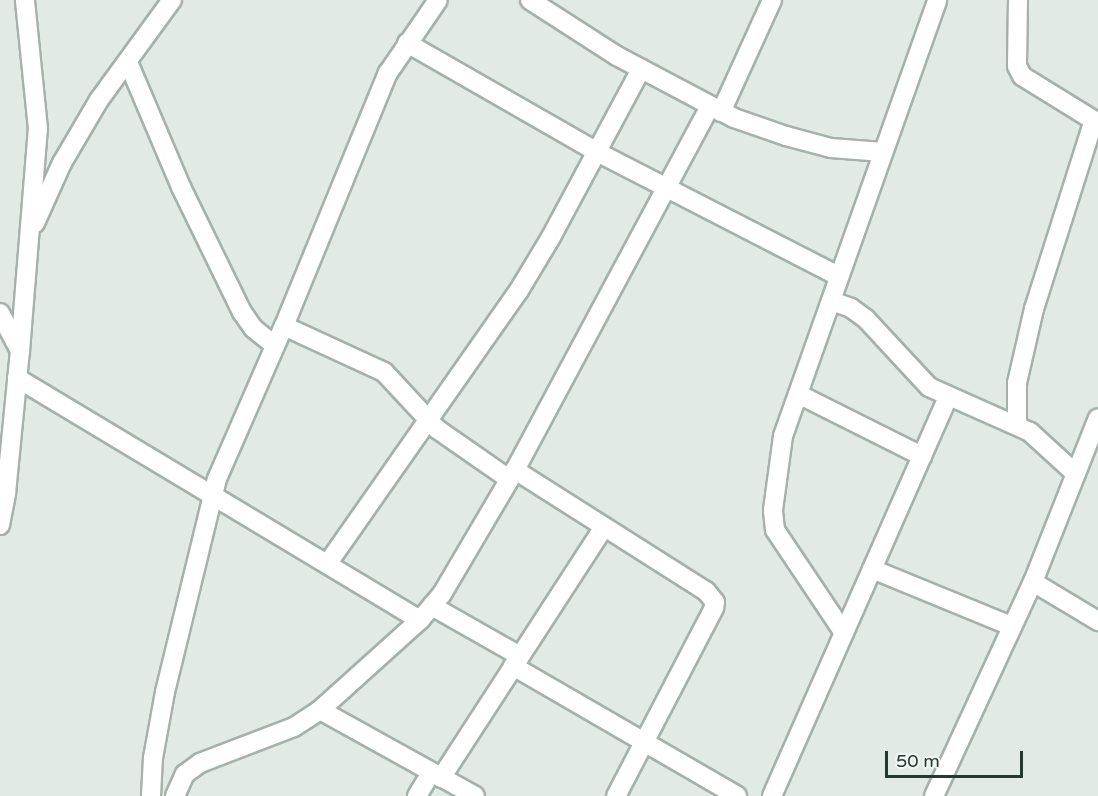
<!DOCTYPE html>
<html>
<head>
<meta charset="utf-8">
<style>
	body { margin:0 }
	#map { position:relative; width:1098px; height:796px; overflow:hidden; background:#e1eae5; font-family:"Varela Round",sans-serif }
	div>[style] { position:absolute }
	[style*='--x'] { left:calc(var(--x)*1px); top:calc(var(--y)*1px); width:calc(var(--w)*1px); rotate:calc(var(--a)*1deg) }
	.roads { filter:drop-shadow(2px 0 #a5b1ab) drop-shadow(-2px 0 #a5b1ab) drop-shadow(0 2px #a5b1ab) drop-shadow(0 -2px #a5b1ab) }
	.minor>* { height:18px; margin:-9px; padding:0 9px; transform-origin:9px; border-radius:9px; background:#fff }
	span { translate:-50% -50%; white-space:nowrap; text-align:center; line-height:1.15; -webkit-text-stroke:5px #f1f7f4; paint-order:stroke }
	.scale { position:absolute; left:885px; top:751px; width:138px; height:27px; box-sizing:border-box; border:3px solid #243931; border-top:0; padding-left:8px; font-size:18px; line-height:21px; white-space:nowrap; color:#243931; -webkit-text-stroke:4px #f1f7f4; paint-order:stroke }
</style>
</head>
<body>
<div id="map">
	<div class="roads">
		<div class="minor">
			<i style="--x:530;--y:0;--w:103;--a:32.8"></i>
			<i style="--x:617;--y:56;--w:132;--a:27.9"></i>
			<i style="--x:734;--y:118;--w:55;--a:19.1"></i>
			<i style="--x:786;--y:136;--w:47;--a:14.9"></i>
			<i style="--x:831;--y:148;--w:52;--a:4.4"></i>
			<i style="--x:1018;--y:0;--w:66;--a:90.9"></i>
			<i style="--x:1017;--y:66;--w:11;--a:63"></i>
			<i style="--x:1022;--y:76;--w:89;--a:31.7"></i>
			<i style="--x:407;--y:43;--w:219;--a:29.8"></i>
			<i style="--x:597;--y:152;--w:271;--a:27.2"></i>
			<i style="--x:128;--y:62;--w:136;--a:67"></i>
			<i style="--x:181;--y:187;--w:139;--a:64"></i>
			<i style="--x:242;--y:312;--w:19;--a:55"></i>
			<i style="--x:253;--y:328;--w:28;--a:39"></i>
			<i style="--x:721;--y:112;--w:123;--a:-65.5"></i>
			<i style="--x:35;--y:223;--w:66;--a:-65.8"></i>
			<i style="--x:62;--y:163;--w:73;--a:-59.6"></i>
			<i style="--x:99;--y:100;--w:124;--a:-53.9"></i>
			<i style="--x:831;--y:301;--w:21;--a:19"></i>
			<i style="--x:851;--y:308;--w:19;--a:36"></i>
			<i style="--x:866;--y:319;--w:93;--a:47.2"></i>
			<i style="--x:929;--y:387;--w:111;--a:24"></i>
			<i style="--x:1030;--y:432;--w:62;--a:42.4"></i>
			<i style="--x:0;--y:313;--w:43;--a:62.2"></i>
			<i style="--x:284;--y:326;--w:110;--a:24.7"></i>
			<i style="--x:384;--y:372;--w:78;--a:47.1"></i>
			<i style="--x:437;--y:429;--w:88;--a:34.8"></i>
			<i style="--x:17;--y:378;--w:470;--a:31"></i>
			<i style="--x:798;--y:394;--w:139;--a:26.6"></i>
			<i style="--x:1017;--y:425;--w:42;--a:-90"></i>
			<i style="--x:1017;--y:383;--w:76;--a:-77.1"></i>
			<i style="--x:1034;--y:309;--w:198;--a:-72.4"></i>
			<i style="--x:515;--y:470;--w:226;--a:32.4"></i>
			<i style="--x:706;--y:591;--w:14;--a:51"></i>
			<i style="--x:715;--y:602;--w:6;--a:99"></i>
			<i style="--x:714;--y:608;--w:212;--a:117.5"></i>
			<i style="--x:0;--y:525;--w:33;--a:-79"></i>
			<i style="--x:6;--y:493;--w:143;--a:-84.4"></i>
			<i style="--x:20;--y:351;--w:223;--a:-85.4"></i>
			<i style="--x:38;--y:129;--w:130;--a:-95.8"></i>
			<i style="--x:328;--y:563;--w:331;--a:-55"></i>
			<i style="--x:518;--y:292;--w:64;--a:-59"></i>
			<i style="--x:551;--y:237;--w:191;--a:-61.8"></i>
			<i style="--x:872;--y:569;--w:150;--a:22.3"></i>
			<i style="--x:1033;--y:582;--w:76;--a:31"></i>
			<i style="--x:432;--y:606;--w:101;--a:29.6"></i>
			<i style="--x:844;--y:633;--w:124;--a:-123.8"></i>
			<i style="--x:775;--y:530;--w:20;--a:-96"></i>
			<i style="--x:773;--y:510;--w:75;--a:-82.3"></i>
			<i style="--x:783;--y:436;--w:462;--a:-70.5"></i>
			<i style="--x:513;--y:666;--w:259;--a:30.1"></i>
			<i style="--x:320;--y:710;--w:177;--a:29"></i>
			<i style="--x:441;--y:778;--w:299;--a:-57"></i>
			<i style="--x:151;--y:796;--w:38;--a:-87"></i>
			<i style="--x:153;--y:758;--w:67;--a:-79.7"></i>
			<i style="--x:165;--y:692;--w:219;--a:-76.3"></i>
			<i style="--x:217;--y:479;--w:167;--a:-66.4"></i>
			<i style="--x:284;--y:326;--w:274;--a:-67.7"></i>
			<i style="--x:388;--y:73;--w:88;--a:-55.6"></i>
			<i style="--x:175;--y:796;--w:24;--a:-66"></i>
			<i style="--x:185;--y:774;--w:19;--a:-36"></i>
			<i style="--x:200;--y:763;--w:101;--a:-21"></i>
			<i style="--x:294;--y:727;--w:31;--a:-33"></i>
			<i style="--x:320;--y:710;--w:135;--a:-42"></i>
			<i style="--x:420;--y:620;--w:34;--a:-50"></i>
			<i style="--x:442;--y:594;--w:144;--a:-59.5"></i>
			<i style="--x:515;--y:470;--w:413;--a:-61.8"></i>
			<i style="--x:417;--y:796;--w:27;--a:-59"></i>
			<i style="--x:772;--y:796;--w:436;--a:-66.2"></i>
			<i style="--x:934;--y:796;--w:236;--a:-65.2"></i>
			<i style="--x:1033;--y:582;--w:176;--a:-68.4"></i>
		</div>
	</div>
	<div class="scale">50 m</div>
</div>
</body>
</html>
